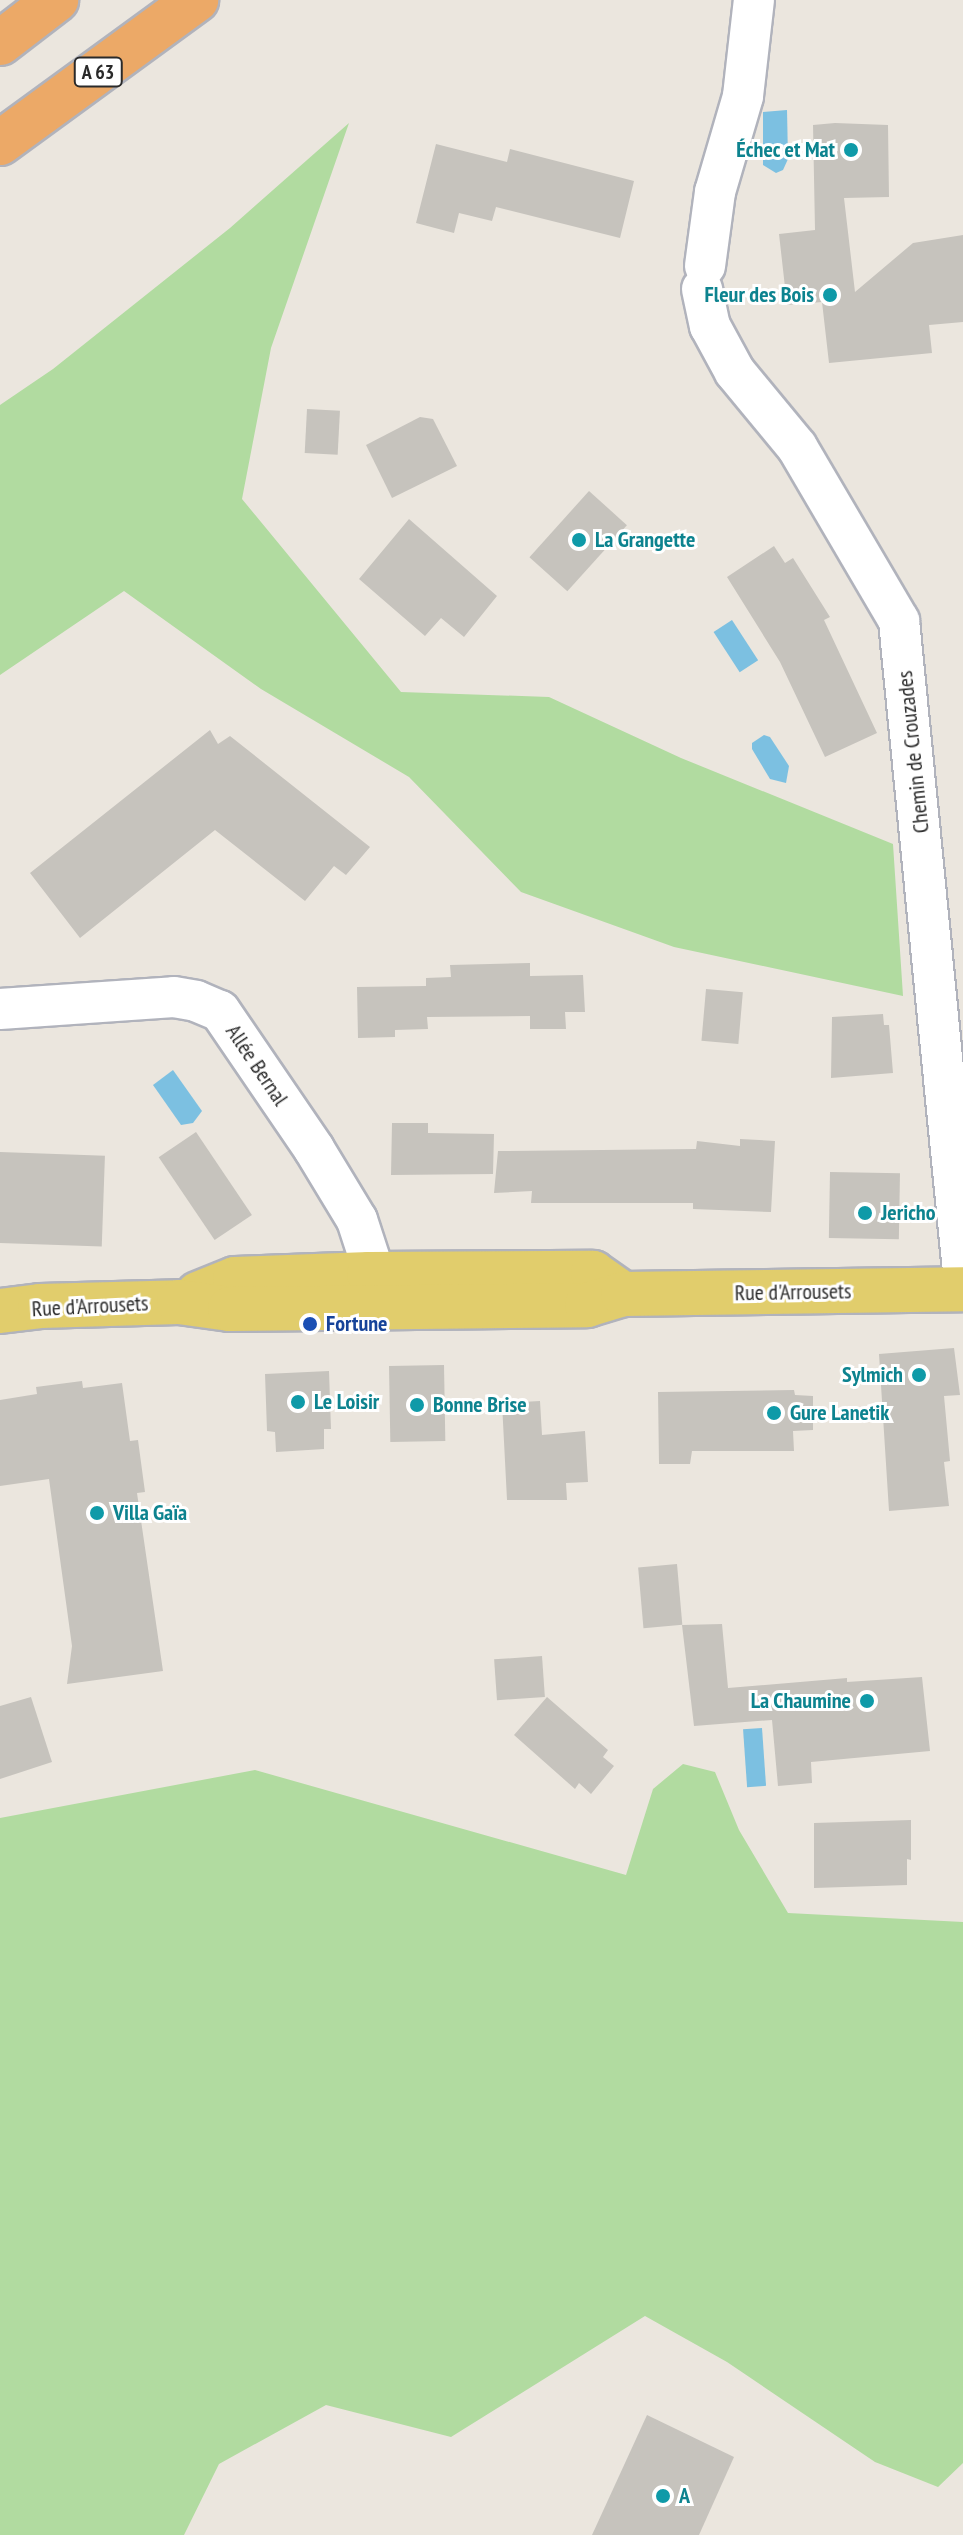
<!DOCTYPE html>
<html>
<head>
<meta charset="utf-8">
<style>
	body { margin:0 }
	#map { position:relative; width:963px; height:2535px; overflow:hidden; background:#ebe6de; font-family:"PT Sans Narrow",sans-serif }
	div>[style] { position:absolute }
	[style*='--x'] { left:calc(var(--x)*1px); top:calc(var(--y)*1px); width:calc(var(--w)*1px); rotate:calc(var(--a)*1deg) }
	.green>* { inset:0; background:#b1dba0 }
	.water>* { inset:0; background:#7cc0e1; transform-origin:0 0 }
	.building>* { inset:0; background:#c6c3bd; transform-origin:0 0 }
	.roads { filter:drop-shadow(2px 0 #b1b3bc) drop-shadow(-2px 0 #b1b3bc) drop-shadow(0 2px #b1b3bc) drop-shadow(0 -2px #b1b3bc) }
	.minor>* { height:40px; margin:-20px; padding:0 20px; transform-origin:20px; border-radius:20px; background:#fff }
	.major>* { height:44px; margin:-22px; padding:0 22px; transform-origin:22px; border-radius:22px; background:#e1cd6c }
	.highway>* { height:44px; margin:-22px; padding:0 22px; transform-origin:22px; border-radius:22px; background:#eca967 }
	.dots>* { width:22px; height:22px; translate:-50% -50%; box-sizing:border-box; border:4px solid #fff; border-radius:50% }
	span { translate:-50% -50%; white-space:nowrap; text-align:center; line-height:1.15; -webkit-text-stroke:6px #fff; paint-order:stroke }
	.shield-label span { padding:2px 6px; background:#fff; border:2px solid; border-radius:6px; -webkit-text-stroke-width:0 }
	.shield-label { font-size:20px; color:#2a2a2a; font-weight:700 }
	.culture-label { font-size:22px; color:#0d838f; font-weight:700 }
	.right { translate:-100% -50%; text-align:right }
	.left { translate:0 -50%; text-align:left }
	.street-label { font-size:22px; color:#2a2a2a }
	.transit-label { font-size:22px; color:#164399; font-weight:700 }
</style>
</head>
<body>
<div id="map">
	<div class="green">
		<i style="clip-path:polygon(349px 123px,271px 348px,242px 499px,401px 692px,549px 697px,681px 758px,893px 844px,903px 996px,674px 947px,521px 892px,409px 777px,261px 689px,124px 591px,0 675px,0 405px,53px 369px,230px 228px)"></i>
		<i style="clip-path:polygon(683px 1764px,715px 1772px,739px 1830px,788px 1913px,963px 1922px,963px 2463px,938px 2487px,875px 2462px,727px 2362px,645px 2316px,451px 2437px,326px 2405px,219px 2464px,184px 2535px,0 2535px,0 1818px,255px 1770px,626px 1875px,653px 1789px)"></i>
	</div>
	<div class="water">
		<i style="clip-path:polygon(787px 110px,788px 159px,783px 170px,776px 173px,763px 165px,763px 112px)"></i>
		<i style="left:732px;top:620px;width:48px;height:22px;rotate:57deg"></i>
		<i style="clip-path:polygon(764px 735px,770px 737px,789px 766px,786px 783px,770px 779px,752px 749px,752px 743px)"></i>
		<i style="clip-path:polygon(173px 1070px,202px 1111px,193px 1123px,181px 1125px,153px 1085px)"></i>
		<i style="left:762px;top:1728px;width:58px;height:19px;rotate:86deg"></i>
	</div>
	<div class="building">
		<i style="clip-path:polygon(835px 123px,888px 125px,889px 197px,844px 198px,855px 292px,913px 243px,963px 235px,963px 322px,929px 325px,932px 353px,829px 363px,822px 302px,787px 305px,779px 234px,815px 230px,813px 125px)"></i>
		<i style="clip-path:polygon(436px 144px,507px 162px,510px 149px,634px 181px,620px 238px,496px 207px,492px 221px,459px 213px,454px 233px,416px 223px)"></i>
		<i style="left:307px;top:409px;width:33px;height:44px;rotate:3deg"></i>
		<i style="clip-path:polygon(420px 417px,433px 419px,457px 466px,392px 498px,366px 445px)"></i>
		<i style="left:589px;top:491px;width:51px;height:89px;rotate:42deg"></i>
		<i style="clip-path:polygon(409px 519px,497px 596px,464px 637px,441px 618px,425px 636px,359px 579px)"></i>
		<i style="clip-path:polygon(774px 546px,785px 563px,793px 558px,830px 617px,824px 620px,877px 733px,825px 757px,780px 662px,727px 577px)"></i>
		<i style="clip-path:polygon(210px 730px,218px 744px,230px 736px,370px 847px,346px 875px,334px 866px,305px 901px,215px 830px,80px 938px,30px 873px)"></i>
		<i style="clip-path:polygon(530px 963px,530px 976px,583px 975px,585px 1012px,565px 1012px,566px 1029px,530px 1029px,530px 1016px,427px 1017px,428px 1029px,395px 1030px,395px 1037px,358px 1038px,357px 987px,426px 986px,426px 978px,451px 977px,450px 965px)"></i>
		<i style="left:706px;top:989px;width:37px;height:52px;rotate:5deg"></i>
		<i style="clip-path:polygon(883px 1014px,884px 1025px,889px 1025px,893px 1073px,831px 1078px,832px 1017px)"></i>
		<i style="clip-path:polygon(392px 1123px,428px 1123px,428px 1133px,494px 1134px,493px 1174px,391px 1175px)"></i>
		<i style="left:196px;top:1132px;width:100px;height:45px;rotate:56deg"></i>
		<i style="clip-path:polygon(740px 1139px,775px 1141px,771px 1212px,693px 1209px,693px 1203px,531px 1203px,532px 1191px,494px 1193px,498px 1151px,696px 1149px,697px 1141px,740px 1146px)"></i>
		<i style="left:0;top:1152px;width:105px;height:91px;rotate:2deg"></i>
		<i style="left:830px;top:1172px;width:70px;height:66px;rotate:1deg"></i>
		<i style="clip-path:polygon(954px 1348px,960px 1395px,944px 1396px,950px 1461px,944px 1462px,949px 1506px,889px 1511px,879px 1354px)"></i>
		<i style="left:444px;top:1365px;width:76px;height:55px;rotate:89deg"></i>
		<i style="clip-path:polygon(329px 1371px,331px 1429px,324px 1429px,324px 1449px,276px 1452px,275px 1432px,267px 1431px,265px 1374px)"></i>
		<i style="clip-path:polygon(82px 1381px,83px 1388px,122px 1383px,130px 1441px,138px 1440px,145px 1492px,137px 1493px,163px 1671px,67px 1684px,72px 1646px,49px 1479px,0 1486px,0 1400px,37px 1394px,36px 1387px)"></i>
		<i style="clip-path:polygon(794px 1390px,795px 1395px,813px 1396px,813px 1430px,793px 1431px,794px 1451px,692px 1451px,690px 1464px,659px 1464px,658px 1392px)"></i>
		<i style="clip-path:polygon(540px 1401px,542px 1435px,585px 1431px,588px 1482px,566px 1483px,567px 1500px,507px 1500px,502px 1403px)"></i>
		<i style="left:677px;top:1564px;width:61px;height:39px;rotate:85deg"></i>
		<i style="clip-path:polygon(722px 1624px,728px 1688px,847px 1678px,847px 1682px,922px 1677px,930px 1751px,811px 1762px,812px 1783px,778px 1786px,772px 1720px,694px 1726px,682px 1625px)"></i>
		<i style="left:542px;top:1656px;width:41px;height:48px;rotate:86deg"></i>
		<i style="clip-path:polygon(31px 1697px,52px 1762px,0 1779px,0 1706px)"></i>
		<i style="clip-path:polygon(547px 1697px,608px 1750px,603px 1757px,614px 1766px,591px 1794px,579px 1783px,575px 1789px,514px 1735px)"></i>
		<i style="clip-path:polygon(911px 1820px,911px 1860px,907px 1859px,907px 1885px,814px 1888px,814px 1823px)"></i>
		<i style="clip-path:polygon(647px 2415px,734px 2457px,699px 2535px,592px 2535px)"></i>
	</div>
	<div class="roads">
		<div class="minor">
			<i style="--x:705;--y:266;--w:75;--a:-82.3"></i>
			<i style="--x:715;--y:192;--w:100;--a:-73.7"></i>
			<i style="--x:743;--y:96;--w:97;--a:-83.5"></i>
			<i style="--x:702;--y:289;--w:38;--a:78"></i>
			<i style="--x:710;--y:326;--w:52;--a:61.5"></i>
			<i style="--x:735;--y:372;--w:97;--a:50.4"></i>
			<i style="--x:797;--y:447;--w:202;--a:59.6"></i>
			<i style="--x:899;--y:621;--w:653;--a:84.38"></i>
			<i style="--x:0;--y:1009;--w:174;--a:-3.9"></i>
			<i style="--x:174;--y:997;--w:22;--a:10"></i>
			<i style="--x:196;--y:1001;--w:26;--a:23"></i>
			<i style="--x:220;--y:1011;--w:167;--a:55.7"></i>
			<i style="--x:314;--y:1149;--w:83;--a:58.8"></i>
			<i style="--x:357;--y:1220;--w:40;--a:72"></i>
			<i style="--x:369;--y:1258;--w:48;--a:87.6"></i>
		</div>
		<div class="major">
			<i style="--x:198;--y:1294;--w:40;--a:-22"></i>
			<i style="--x:235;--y:1279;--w:134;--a:-2.1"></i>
			<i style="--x:369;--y:1274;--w:224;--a:-0.3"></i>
			<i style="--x:593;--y:1273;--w:37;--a:35"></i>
			<i style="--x:0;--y:1311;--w:40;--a:-7.1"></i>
			<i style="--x:40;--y:1306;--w:139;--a:-1.6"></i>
			<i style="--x:179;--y:1302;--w:51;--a:7.8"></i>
			<i style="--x:230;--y:1309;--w:357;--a:-0.6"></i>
			<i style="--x:587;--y:1305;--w:38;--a:-17"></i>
			<i style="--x:623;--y:1294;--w:340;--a:-0.8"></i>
		</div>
		<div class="highway">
			<i style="--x:0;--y:43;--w:71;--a:-37.5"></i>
			<i style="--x:0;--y:143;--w:243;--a:-36.1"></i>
		</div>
	</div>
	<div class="dots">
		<i style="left:851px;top:150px;background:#0f9aa8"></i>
		<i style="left:830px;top:295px;background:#0f9aa8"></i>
		<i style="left:579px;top:540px;background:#0f9aa8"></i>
		<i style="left:865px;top:1213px;background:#0f9aa8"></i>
		<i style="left:310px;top:1324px;background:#1a4fb4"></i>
		<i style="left:919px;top:1375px;background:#0f9aa8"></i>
		<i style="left:298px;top:1402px;background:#0f9aa8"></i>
		<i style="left:417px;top:1405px;background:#0f9aa8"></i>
		<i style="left:774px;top:1413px;background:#0f9aa8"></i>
		<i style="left:97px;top:1513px;background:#0f9aa8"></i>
		<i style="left:867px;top:1701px;background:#0f9aa8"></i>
		<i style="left:663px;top:2496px;background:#0f9aa8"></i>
	</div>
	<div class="shield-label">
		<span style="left:98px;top:72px">A 63</span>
	</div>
	<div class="culture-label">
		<span class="right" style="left:835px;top:150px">Échec et Mat</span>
		<span class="right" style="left:814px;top:295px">Fleur des Bois</span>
		<span class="left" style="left:595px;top:540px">La Grangette</span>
		<span class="left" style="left:881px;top:1213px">Jericho</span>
		<span class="right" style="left:903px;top:1375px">Sylmich</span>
		<span class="left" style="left:314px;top:1402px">Le Loisir</span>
		<span class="left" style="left:433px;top:1405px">Bonne Brise</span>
		<span class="left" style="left:790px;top:1413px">Gure Lanetik</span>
		<span class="left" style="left:113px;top:1513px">Villa Gaïa</span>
		<span class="right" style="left:851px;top:1701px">La Chaumine</span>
		<span class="left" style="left:679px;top:2496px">A</span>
	</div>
	<div class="street-label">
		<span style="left:913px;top:752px;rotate:-96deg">Chemin de Crouzades</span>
		<span style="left:257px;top:1065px;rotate:56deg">Allée Bernal</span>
		<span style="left:793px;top:1292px;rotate:-1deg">Rue d'Arrousets</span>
		<span style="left:90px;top:1306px;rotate:-3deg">Rue d'Arrousets</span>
	</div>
	<div class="transit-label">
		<span class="left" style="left:326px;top:1324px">Fortune</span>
	</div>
</div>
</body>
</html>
